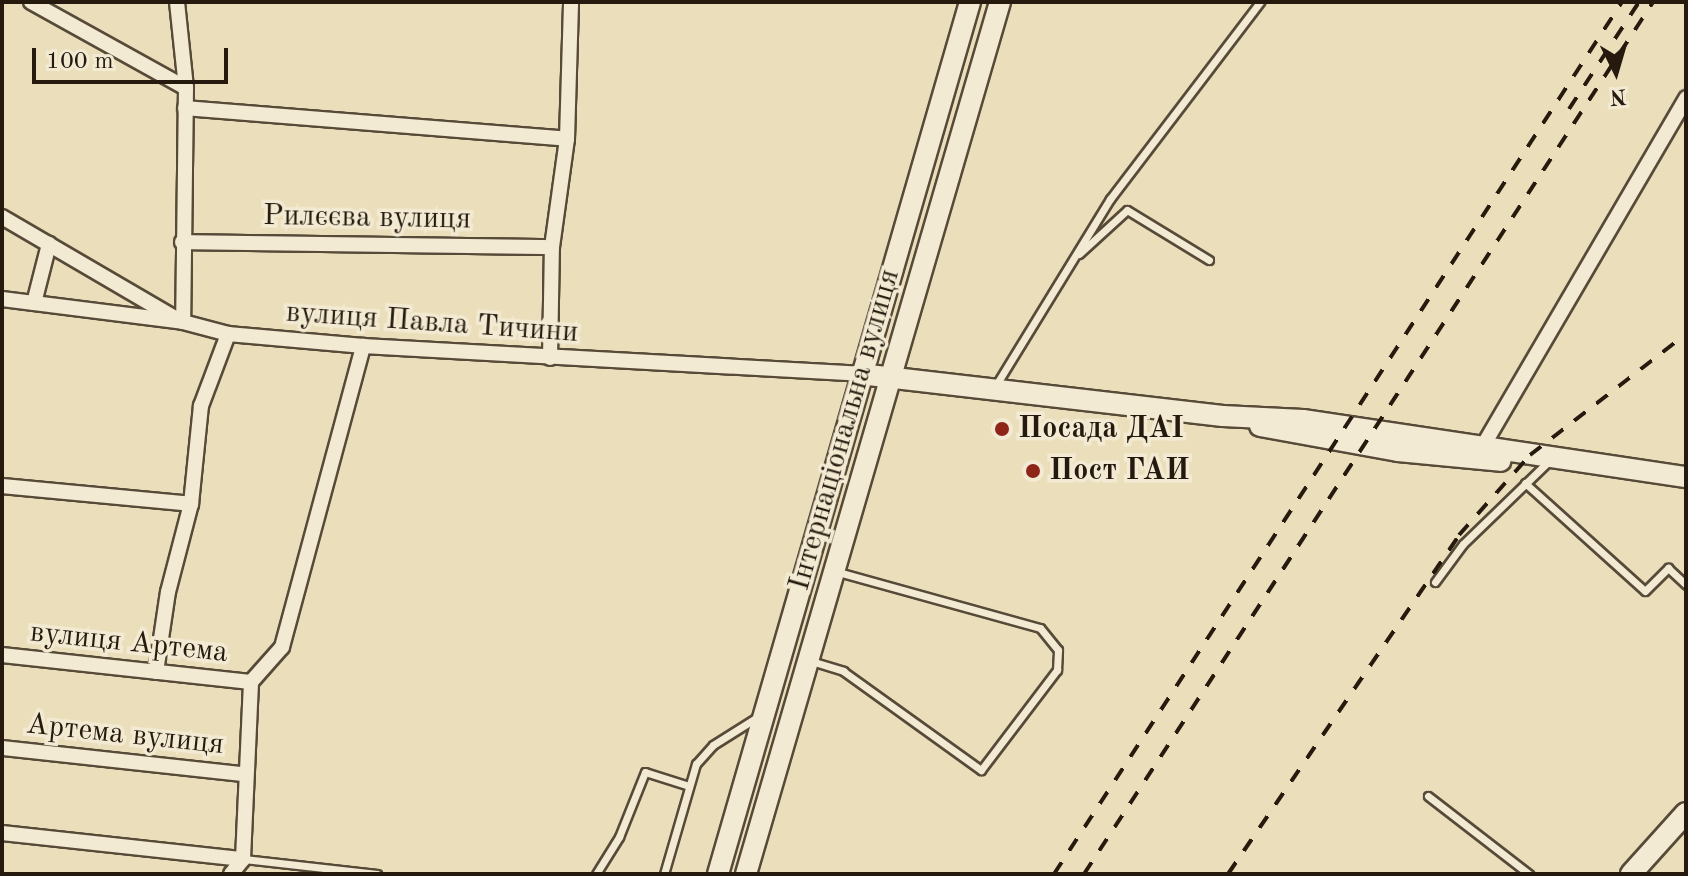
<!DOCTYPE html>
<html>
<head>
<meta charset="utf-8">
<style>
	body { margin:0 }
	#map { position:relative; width:1688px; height:876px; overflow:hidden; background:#ebdeba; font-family:"Old Standard TT",serif }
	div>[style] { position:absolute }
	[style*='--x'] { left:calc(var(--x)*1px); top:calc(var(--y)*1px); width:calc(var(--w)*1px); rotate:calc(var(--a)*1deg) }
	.roads { filter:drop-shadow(2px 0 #574a39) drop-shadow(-2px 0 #574a39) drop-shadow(0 2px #574a39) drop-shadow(0 -2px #574a39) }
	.lane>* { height:7px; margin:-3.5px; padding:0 3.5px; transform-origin:3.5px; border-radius:3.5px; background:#f2ead2 }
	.street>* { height:14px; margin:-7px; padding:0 7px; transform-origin:7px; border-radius:7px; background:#f2ead2 }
	.secondary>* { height:20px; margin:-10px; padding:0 10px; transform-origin:10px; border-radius:10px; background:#f2ead2 }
	.rail>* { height:4px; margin-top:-2px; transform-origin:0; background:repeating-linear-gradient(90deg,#26190e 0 14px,transparent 0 28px) }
	.dots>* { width:22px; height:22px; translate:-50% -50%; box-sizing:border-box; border:4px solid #f2ead2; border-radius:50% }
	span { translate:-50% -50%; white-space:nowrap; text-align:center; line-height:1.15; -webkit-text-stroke:7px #f2ead2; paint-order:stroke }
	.street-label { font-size:30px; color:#26190e }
	.poi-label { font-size:30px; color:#26190e; font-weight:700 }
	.left { translate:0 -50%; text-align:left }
	.frame { position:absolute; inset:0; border:4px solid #26190e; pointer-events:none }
	.north { position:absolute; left:1576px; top:32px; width:80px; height:80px; -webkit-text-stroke:6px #f2ead2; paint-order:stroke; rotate:175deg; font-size:22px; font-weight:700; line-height:32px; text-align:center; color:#26190e }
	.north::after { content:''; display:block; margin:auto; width:28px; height:36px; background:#26190e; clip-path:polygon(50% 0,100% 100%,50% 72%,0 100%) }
	.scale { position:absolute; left:32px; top:48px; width:196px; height:36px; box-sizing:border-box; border:4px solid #26190e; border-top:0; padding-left:10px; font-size:24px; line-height:28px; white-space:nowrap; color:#26190e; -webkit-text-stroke:6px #f2ead2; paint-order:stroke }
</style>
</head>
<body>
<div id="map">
	<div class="roads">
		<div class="lane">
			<i style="--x:1079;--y:254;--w:65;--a:-42.5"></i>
			<i style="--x:1127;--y:210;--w:96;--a:31.4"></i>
			<i style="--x:996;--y:385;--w:218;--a:-58.5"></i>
			<i style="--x:1110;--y:199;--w:248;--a:-52.7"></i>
			<i style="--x:1525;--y:483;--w:161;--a:42"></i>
			<i style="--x:1645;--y:591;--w:33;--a:-45"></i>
			<i style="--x:1668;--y:568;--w:25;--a:43"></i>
			<i style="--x:1435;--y:582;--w:47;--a:-53.6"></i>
			<i style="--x:1463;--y:544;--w:120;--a:-44"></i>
			<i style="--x:811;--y:661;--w:34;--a:17"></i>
			<i style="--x:843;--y:671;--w:170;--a:35.7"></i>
			<i style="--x:981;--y:770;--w:126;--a:-52.8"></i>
			<i style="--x:1057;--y:670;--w:20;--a:-87"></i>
			<i style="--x:1058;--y:650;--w:28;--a:-129"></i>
			<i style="--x:1040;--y:628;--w:210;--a:-164.5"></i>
			<i style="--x:1428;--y:796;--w:128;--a:37.7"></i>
			<i style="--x:244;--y:859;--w:134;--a:6.4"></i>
			<i style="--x:596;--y:874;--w:44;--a:-58.1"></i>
			<i style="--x:619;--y:837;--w:70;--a:-68.2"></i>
			<i style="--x:645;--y:772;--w:43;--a:17.6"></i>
			<i style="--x:664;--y:874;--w:115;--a:-73.8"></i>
			<i style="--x:696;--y:764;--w:25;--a:-48"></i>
			<i style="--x:713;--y:745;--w:54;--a:-32.2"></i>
		</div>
		<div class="street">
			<i style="--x:31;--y:2;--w:177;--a:29"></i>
			<i style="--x:177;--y:2;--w:86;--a:84"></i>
			<i style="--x:186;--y:88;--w:234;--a:90.7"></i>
			<i style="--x:185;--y:108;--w:383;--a:4.6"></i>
			<i style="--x:2;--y:217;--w:200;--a:30.3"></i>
			<i style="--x:182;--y:242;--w:370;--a:0.8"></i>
			<i style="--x:2;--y:299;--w:182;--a:7.2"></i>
			<i style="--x:183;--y:322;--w:47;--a:14.9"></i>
			<i style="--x:228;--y:334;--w:136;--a:5.1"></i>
			<i style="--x:363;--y:346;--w:498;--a:3.2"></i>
			<i style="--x:34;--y:303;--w:61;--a:-75.7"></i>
			<i style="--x:550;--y:358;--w:111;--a:-89"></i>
			<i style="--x:552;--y:247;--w:109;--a:-82.1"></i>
			<i style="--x:567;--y:139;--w:137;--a:-88.3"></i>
			<i style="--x:1483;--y:446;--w:403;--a:-59.7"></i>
			<i style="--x:2;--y:486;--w:190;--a:5.4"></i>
			<i style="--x:2;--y:655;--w:250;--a:6.2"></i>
			<i style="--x:156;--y:672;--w:81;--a:-81.5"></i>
			<i style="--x:168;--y:592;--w:91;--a:-75.4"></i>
			<i style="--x:191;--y:504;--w:99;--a:-84.2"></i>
			<i style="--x:201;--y:406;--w:77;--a:-69.4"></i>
			<i style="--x:251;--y:682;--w:47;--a:-48.5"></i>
			<i style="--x:282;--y:647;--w:312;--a:-74.9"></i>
			<i style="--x:2;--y:748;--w:242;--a:6.2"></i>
			<i style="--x:2;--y:833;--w:242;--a:6.2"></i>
			<i style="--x:231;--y:874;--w:19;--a:-51"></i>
			<i style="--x:243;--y:859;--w:177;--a:-87.4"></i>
		</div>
		<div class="secondary">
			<i style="--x:860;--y:374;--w:365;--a:6.6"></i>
			<i style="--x:1223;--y:416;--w:80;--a:2.9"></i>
			<i style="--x:1303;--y:420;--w:387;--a:8.5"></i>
			<i style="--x:1260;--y:426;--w:140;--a:10.3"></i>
			<i style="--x:1398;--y:451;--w:103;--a:5.5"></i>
			<i style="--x:718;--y:874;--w:908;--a:-73.88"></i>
			<i style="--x:746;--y:874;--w:908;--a:-73.76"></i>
			<i style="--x:1631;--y:874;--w:82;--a:-48"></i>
		</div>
	</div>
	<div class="rail">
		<i style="--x:1569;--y:109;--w:128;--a:-56.8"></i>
		<i style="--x:1054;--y:874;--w:1041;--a:-56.92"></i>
		<i style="--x:1084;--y:874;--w:1041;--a:-56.87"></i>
		<i style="--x:1228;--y:874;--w:410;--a:-55.7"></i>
		<i style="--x:1459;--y:535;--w:107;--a:-48.4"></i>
		<i style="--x:1530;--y:455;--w:197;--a:-37.8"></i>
	</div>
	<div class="dots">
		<i style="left:1002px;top:429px;background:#8f2418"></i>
		<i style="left:1033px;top:471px;background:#8f2418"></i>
	</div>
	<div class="street-label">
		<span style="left:367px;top:218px;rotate:1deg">Рилєєва вулиця</span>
		<span style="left:432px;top:323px;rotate:4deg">вулиця Павла Тичини</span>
		<span style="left:845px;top:430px;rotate:-74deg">Інтернаціональна вулиця</span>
		<span style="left:129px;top:643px;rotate:6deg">вулиця Артема</span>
		<span style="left:125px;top:735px;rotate:6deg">Артема вулиця</span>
	</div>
	<div class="poi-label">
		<span class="left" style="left:1018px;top:429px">Посада ДАІ</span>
		<span class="left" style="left:1049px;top:471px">Пост ГАИ</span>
	</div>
	<div class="frame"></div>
	<div class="north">N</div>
	<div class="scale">100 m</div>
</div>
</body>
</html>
